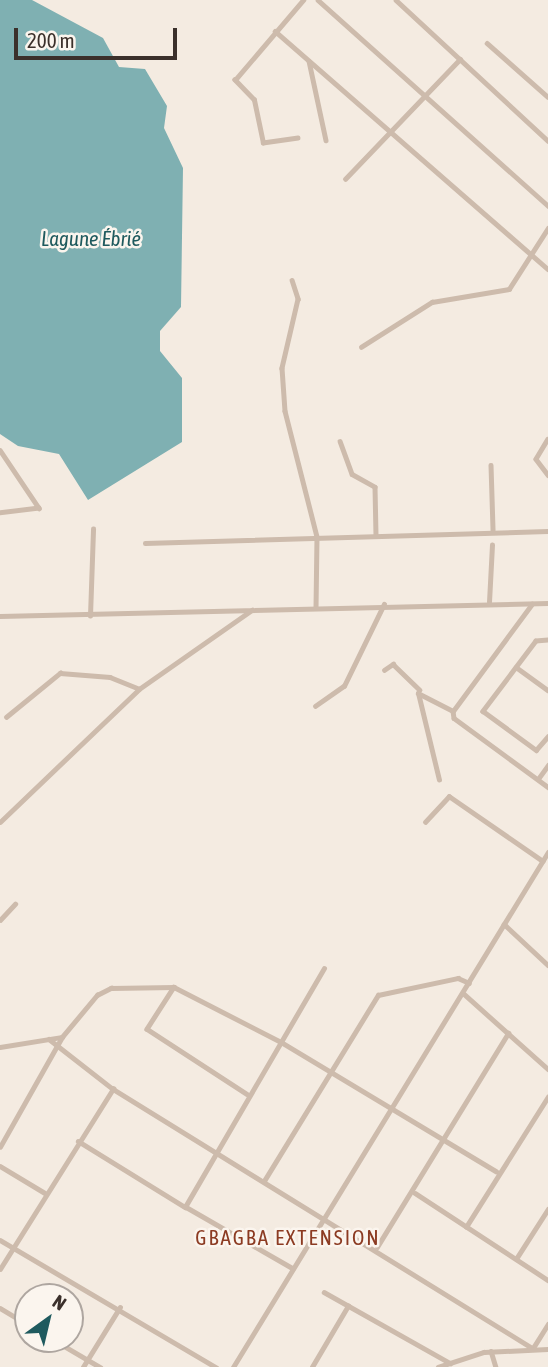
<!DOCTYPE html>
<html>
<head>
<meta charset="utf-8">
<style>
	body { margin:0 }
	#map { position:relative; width:548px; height:1367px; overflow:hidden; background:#f4ebe1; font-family:"Asap Condensed",sans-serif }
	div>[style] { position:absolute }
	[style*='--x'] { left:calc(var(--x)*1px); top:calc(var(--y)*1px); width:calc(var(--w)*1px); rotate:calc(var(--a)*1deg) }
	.water>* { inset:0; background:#7fb0b2 }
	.minor>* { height:4.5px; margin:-2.25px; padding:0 2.25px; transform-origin:2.25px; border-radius:2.25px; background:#cdbbac }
	.tertiary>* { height:5px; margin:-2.5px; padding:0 2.5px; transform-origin:2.5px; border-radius:2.5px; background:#cdbbac }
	span { translate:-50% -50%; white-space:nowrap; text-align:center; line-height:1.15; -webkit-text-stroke:5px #fbf5ee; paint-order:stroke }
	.water-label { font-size:21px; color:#1f5a5e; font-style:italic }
	.neighbourhood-label { font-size:21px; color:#8c3b22; letter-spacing:2px }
	.north { position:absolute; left:14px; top:1283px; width:70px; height:70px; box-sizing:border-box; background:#fbf5ee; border:2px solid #aea6a0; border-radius:50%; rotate:34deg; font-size:19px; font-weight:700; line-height:28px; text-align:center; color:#3b302b }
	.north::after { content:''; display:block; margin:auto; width:24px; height:32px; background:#1f5a5e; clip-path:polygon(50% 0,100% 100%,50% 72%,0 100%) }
	.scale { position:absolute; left:14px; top:28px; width:163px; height:32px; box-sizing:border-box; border:4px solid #3b302b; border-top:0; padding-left:9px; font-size:21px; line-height:24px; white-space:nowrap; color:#3b302b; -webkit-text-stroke:5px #fbf5ee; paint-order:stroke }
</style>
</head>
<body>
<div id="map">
	<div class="water">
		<i style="clip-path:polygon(0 0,32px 0,103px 38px,119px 67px,145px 69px,167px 106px,164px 128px,183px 168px,181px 307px,160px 331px,160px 351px,182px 378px,182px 442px,88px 500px,59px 454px,18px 446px,0 434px)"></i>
	</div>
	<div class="minor">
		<i style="--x:318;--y:0;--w:309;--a:41.8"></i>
		<i style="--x:396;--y:0;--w:207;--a:42.8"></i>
		<i style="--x:275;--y:31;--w:362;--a:41.1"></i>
		<i style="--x:487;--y:43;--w:81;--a:41.5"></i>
		<i style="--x:309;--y:61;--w:81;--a:77.9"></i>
		<i style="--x:298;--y:138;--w:35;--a:172"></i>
		<i style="--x:263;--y:143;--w:44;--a:-101.8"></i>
		<i style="--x:254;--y:100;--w:28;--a:-134"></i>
		<i style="--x:235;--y:80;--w:105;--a:-49.6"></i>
		<i style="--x:345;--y:179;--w:166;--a:-46.2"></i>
		<i style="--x:292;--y:280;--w:20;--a:72"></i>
		<i style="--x:298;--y:299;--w:71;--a:103.1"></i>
		<i style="--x:282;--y:368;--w:43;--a:86"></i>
		<i style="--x:285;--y:411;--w:130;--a:75.7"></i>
		<i style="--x:317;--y:537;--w:69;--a:90.8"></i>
		<i style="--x:361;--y:347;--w:84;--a:-32.4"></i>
		<i style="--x:432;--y:302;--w:78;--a:-9.6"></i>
		<i style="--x:509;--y:289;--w:72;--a:-57.4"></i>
		<i style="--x:548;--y:439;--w:23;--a:121"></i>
		<i style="--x:536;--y:459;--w:20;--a:53"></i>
		<i style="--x:340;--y:441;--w:35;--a:70"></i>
		<i style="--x:352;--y:474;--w:26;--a:29"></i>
		<i style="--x:375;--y:487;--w:47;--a:88.8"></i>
		<i style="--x:0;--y:450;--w:70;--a:56.1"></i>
		<i style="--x:39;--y:508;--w:39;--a:173"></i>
		<i style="--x:491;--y:465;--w:65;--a:88.2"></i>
		<i style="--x:145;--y:543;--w:403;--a:-1.7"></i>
		<i style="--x:489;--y:602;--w:57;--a:-87"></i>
		<i style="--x:0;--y:616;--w:548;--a:-1.36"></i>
		<i style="--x:90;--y:616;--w:87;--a:-88"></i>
		<i style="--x:548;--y:640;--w:12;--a:175"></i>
		<i style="--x:536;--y:641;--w:88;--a:127.1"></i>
		<i style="--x:483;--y:711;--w:66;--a:36.3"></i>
		<i style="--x:536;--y:750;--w:18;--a:-49"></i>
		<i style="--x:516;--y:667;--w:39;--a:36"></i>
		<i style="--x:384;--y:670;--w:11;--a:-34"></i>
		<i style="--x:393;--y:664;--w:37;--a:44"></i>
		<i style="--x:315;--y:706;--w:35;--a:-35"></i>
		<i style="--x:344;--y:686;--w:91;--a:-64"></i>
		<i style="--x:453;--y:711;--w:133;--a:-53.6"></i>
		<i style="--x:453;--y:711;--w:7;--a:82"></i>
		<i style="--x:454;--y:718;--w:117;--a:36.3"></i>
		<i style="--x:6;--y:717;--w:70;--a:-39.2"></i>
		<i style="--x:60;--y:673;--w:50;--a:4.6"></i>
		<i style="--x:110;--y:677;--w:31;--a:22"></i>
		<i style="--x:538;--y:779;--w:17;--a:-54"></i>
		<i style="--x:439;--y:780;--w:89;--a:-103.6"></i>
		<i style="--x:418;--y:693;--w:39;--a:27"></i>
		<i style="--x:0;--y:822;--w:192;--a:-43.7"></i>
		<i style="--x:139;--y:689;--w:138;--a:-35"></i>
		<i style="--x:425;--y:822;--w:35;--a:-47"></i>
		<i style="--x:449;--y:796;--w:114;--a:34.7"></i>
		<i style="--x:0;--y:920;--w:22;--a:-47"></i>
		<i style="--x:504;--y:924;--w:60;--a:43"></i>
		<i style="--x:174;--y:987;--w:50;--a:122.7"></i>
		<i style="--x:147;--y:1029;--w:119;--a:33"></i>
		<i style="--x:463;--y:993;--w:114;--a:41.8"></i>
		<i style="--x:49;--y:1039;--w:81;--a:38"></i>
		<i style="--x:113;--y:1089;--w:493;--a:31.7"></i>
		<i style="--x:533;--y:1348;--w:28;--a:-58"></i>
		<i style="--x:0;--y:1047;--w:63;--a:-9.2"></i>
		<i style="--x:78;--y:1141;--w:126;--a:31.7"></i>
		<i style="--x:0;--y:1147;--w:126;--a:-60.6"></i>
		<i style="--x:62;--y:1037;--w:55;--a:-50.2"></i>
		<i style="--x:97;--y:995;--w:16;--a:-27"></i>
		<i style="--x:111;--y:988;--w:63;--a:-0.9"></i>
		<i style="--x:174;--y:987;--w:120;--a:27.2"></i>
		<i style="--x:281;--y:1042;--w:251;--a:31"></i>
		<i style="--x:0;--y:1166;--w:52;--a:31"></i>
		<i style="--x:264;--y:1181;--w:218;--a:-58.5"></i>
		<i style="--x:378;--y:995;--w:82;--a:-12"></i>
		<i style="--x:458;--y:978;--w:12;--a:24"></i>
		<i style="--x:415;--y:1193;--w:159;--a:33.2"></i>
		<i style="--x:466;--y:1227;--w:154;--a:-57.8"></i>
		<i style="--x:0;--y:1240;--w:251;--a:30.5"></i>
		<i style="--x:377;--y:1247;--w:251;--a:-58.5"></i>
		<i style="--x:516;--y:1259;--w:59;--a:-57.4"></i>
		<i style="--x:0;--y:1269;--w:213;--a:-57.9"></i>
		<i style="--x:293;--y:1269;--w:125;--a:-150.1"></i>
		<i style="--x:185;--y:1207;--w:276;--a:-59.8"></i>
		<i style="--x:324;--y:1292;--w:145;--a:29.4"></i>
		<i style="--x:0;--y:1308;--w:33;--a:31"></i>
		<i style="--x:52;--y:1339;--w:56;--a:30.3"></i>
		<i style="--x:491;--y:1351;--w:17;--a:73"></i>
		<i style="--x:83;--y:1367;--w:70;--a:-58.3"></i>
		<i style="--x:312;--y:1367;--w:71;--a:-59.5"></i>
		<i style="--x:438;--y:1367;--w:48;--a:-18.1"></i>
		<i style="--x:484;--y:1352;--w:64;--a:-2.7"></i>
	</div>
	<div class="tertiary">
		<i style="--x:233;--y:1367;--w:604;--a:-58.55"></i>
	</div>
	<div class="water-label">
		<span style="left:91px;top:238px">Lagune Ébrié</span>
	</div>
	<div class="neighbourhood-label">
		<span style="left:288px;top:1237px">GBAGBA EXTENSION</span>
	</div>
	<div class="north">N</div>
	<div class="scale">200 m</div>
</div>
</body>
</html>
